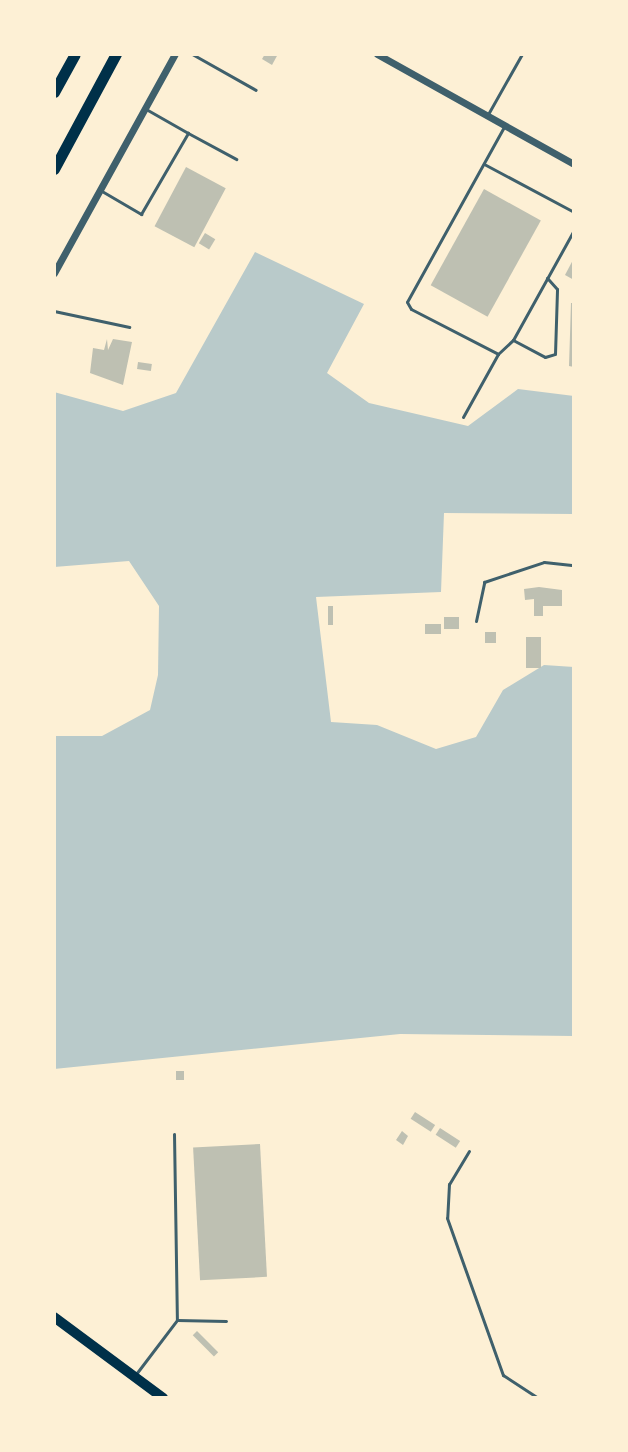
<!DOCTYPE html>
<html>
<head>
<meta charset="utf-8">
<style>
	body { margin:0 }
	#map { position:relative; width:628px; height:1452px; overflow:hidden; background:#fdf0d5; font-family:"Roboto Condensed",sans-serif }
	div>[style] { position:absolute }
	[style*='--x'] { left:calc(var(--x)*1px); top:calc(var(--y)*1px); width:calc(var(--w)*1px); rotate:calc(var(--a)*1deg) }
	.green>* { inset:0; background:#b9caca }
	.building>* { inset:0; background:#bec0b2; transform-origin:0 0 }
	.service>* { height:3px; margin:-1.5px; padding:0 1.5px; transform-origin:1.5px; border-radius:1.5px; background:#3f606c }
	.minor>* { height:7px; margin:-3.5px; padding:0 3.5px; transform-origin:3.5px; border-radius:3.5px; background:#3f606c }
	.secondary>* { height:10px; margin:-5px; padding:0 5px; transform-origin:5px; border-radius:5px; background:#003049 }
	.trunk>* { height:11px; margin:-5.5px; padding:0 5.5px; transform-origin:5.5px; border-radius:5.5px; background:#003049 }
	span { translate:-50% -50%; white-space:nowrap; text-align:center; line-height:1.15; -webkit-text-stroke:6px #fdf0d5; paint-order:stroke }
	.frame { position:absolute; inset:0; border:56px solid #fdf0d5; pointer-events:none }
</style>
</head>
<body>
<div id="map">
	<div class="green">
		<i style="clip-path:polygon(255px 252px,364px 304px,327px 373px,369px 403px,468px 426px,518px 389px,574px 396px,574px 514px,444px 513px,441px 592px,316px 597px,331px 722px,377px 725px,436px 749px,476px 737px,503px 690px,544px 665px,574px 667px,574px 1036px,400px 1034px,54px 1069px,54px 736px,102px 736px,150px 710px,158px 675px,159px 606px,129px 561px,54px 567px,54px 392px,123px 411px,176px 393px)"></i>
	</div>
	<div class="building">
		<i style="clip-path:polygon(265px 54px,278px 54px,272px 65px,262px 59px)"></i>
		<i style="left:186px;top:167px;width:45px;height:67px;rotate:28deg"></i>
		<i style="left:484px;top:189px;width:65px;height:110px;rotate:29deg"></i>
		<i style="left:205px;top:233px;width:12px;height:12px;rotate:31deg"></i>
		<i style="clip-path:polygon(574px 258px,574px 280px,565px 275px)"></i>
		<i style="clip-path:polygon(571px 303px,574px 303px,574px 367px,569px 366px)"></i>
		<i style="clip-path:polygon(107px 339px,108px 350px,113px 339px,132px 342px,123px 385px,90px 373px,93px 348px,104px 350px)"></i>
		<i style="left:138px;top:362px;width:14px;height:7px;rotate:8deg"></i>
		<i style="clip-path:polygon(539px 587px,562px 590px,562px 606px,543px 606px,543px 616px,534px 616px,534px 599px,525px 600px,524px 589px)"></i>
		<i style="left:328px;top:606px;width:5px;height:19px"></i>
		<i style="left:444px;top:617px;width:15px;height:12px"></i>
		<i style="left:441px;top:624px;width:10px;height:16px;rotate:90deg"></i>
		<i style="left:485px;top:632px;width:11px;height:11px"></i>
		<i style="left:526px;top:637px;width:15px;height:31px"></i>
		<i style="left:176px;top:1071px;width:8px;height:9px"></i>
		<i style="left:415px;top:1112px;width:24px;height:8px;rotate:33deg"></i>
		<i style="left:440px;top:1128px;width:24px;height:8px;rotate:33deg"></i>
		<i style="clip-path:polygon(402px 1131px,408px 1136px,403px 1145px,396px 1140px)"></i>
		<i style="left:260px;top:1144px;width:133px;height:67px;rotate:87deg"></i>
		<i style="left:197px;top:1331px;width:30px;height:6px;rotate:45deg"></i>
	</div>
	<div class="service">
		<i style="--x:192;--y:54;--w:73;--a:29.4"></i>
		<i style="--x:487;--y:116;--w:71;--a:-60.6"></i>
		<i style="--x:505;--y:125;--w:202;--a:119"></i>
		<i style="--x:407;--y:302;--w:8;--a:60"></i>
		<i style="--x:411;--y:309;--w:98;--a:27.3"></i>
		<i style="--x:498;--y:354;--w:21;--a:-43"></i>
		<i style="--x:513;--y:340;--w:126;--a:-61"></i>
		<i style="--x:188;--y:133;--w:55;--a:28.4"></i>
		<i style="--x:484;--y:164;--w:102;--a:28.1"></i>
		<i style="--x:100;--y:190;--w:48;--a:30.3"></i>
		<i style="--x:141;--y:214;--w:94;--a:-59.9"></i>
		<i style="--x:188;--y:133;--w:48;--a:-150.3"></i>
		<i style="--x:54;--y:311;--w:77;--a:12"></i>
		<i style="--x:513;--y:340;--w:36;--a:28"></i>
		<i style="--x:545;--y:357;--w:10;--a:-17"></i>
		<i style="--x:555;--y:354;--w:65;--a:-88.2"></i>
		<i style="--x:557;--y:289;--w:15;--a:-132"></i>
		<i style="--x:463;--y:417;--w:72;--a:-60.9"></i>
		<i style="--x:476;--y:621;--w:40;--a:-78"></i>
		<i style="--x:484;--y:582;--w:63;--a:-18.4"></i>
		<i style="--x:544;--y:562;--w:30;--a:6"></i>
		<i style="--x:174;--y:1134;--w:186;--a:89.1"></i>
		<i style="--x:469;--y:1151;--w:39;--a:121"></i>
		<i style="--x:449;--y:1184;--w:34;--a:93"></i>
		<i style="--x:447;--y:1218;--w:167;--a:70.4"></i>
		<i style="--x:503;--y:1375;--w:42;--a:33.3"></i>
		<i style="--x:136;--y:1374;--w:68;--a:-52.8"></i>
		<i style="--x:177;--y:1320;--w:49;--a:1.2"></i>
	</div>
	<div class="minor">
		<i style="--x:377;--y:54;--w:226;--a:29.2"></i>
		<i style="--x:54;--y:273;--w:250;--a:-61.1"></i>
	</div>
	<div class="secondary">
		<i style="--x:54;--y:1317;--w:136;--a:36.6"></i>
	</div>
	<div class="trunk">
		<i style="--x:54;--y:92;--w:43;--a:-61.1"></i>
		<i style="--x:54;--y:169;--w:131;--a:-61.7"></i>
	</div>
	<div class="frame"></div>
</div>
</body>
</html>
